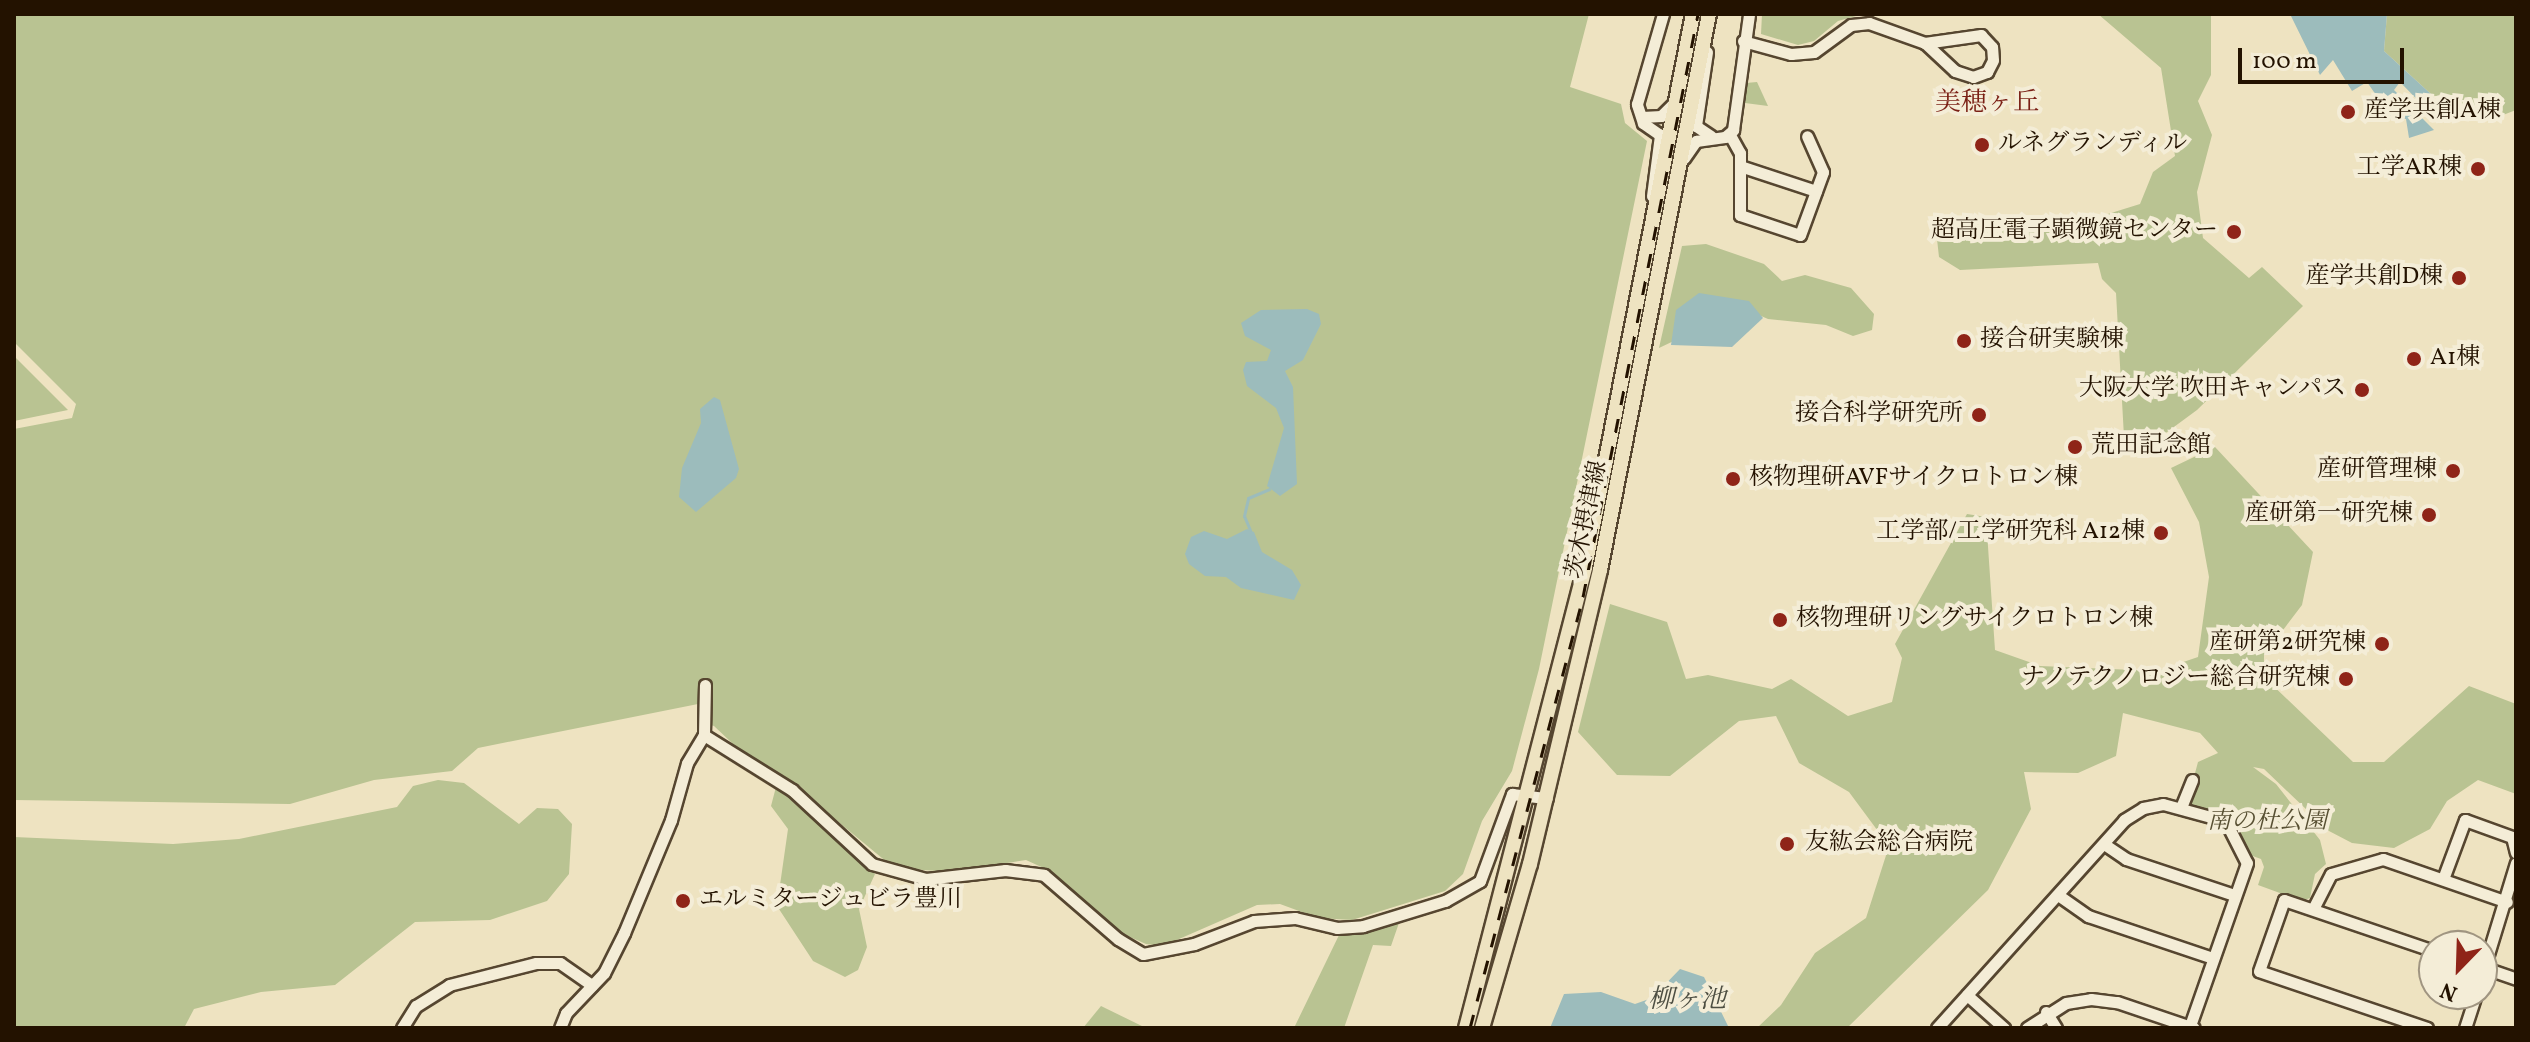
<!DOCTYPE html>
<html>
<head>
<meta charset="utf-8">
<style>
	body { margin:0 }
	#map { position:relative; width:2530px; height:1042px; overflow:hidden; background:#eee3c1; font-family:Vollkorn,"Noto Serif JP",serif }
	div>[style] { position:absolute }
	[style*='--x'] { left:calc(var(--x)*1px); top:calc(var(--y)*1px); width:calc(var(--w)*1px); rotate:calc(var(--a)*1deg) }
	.green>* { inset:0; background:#b9c392 }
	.water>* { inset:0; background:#9cbcbc }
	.stream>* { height:3px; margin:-1.5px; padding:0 1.5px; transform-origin:1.5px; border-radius:1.5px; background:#9cbcbc }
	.roads { filter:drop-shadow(2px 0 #564630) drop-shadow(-2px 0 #564630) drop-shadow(0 2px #564630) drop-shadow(0 -2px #564630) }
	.minor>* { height:11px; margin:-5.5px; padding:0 5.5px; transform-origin:5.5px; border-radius:5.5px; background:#f4edd7 }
	.major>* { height:14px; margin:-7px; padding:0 7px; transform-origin:7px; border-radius:7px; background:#eee3c1 }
	.rail>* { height:3px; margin-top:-1.5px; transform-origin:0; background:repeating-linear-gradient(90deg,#231200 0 14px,transparent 0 28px) }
	.dots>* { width:22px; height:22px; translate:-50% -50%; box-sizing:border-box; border:4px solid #f4edd7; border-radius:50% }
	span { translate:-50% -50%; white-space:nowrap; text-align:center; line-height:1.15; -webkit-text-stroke:8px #f4edd7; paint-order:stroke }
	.poi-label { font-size:24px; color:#231200 }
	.left { translate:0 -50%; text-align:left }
	.right { translate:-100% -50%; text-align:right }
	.street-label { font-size:24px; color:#231200 }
	.park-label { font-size:24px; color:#585033; font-style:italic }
	.neighbourhood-label { font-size:26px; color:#7a1f14 }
	.water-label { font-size:26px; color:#4d4e42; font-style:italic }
	.frame { position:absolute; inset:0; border:16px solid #231200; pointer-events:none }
	.north { position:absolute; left:2418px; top:930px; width:80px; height:80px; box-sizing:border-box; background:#f4edd7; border:2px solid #a09581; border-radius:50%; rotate:203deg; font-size:22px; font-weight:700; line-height:32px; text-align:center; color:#231200 }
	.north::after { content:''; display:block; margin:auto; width:28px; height:36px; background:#8f2418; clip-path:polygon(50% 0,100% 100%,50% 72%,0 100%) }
	.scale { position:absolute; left:2238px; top:48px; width:166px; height:36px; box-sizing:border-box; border:4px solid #231200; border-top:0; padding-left:10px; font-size:24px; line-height:28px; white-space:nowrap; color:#231200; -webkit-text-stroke:6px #f4edd7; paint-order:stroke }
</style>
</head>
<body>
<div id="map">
	<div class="green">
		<i style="clip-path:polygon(14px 14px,1589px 14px,1570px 87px,1621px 104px,1625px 123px,1647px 141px,1539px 669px,1512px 771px,1482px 821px,1463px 874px,1445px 891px,1352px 920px,1318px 918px,1280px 904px,1257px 905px,1163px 946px,1146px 944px,1123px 934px,1048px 870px,1026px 860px,952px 872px,894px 868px,795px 786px,750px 760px,714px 726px,698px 721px,698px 704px,478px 748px,452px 771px,374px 780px,290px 804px,14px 800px,14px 429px,72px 418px,76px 404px,14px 342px)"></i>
		<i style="clip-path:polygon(1762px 14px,1863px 14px,1838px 21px,1814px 41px,1798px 45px,1761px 34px)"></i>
		<i style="clip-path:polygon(2098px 14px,2211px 14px,2211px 75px,2198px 101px,2212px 135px,2197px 192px,2203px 238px,2249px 278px,2262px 267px,2303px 306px,2197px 410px,2163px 435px,2142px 439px,2124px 437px,2116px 293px,2102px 279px,2098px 263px,1960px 270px,1939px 257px,1937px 239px,1949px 225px,2079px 223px,2140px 204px,2153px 172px,2175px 156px,2161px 68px)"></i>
		<i style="clip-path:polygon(2387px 14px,2516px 14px,2516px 110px,2503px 115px,2432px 95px,2384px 51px)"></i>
		<i style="clip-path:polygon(1757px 82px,1768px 106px,1745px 103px,1746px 83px)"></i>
		<i style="clip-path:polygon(1706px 244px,1764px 264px,1782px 281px,1805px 275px,1851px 288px,1874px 314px,1872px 330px,1853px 336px,1826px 325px,1768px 319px,1743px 308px,1659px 348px,1682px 246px)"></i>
		<i style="clip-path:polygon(14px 356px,68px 410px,14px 421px)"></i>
		<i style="clip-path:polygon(2215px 447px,2313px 552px,2302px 605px,2264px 655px,2264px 677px,2353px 762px,2384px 762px,2469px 686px,2516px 704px,2516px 794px,2478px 780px,2447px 801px,2430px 829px,2394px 848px,2352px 843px,2329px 831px,2264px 769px,2253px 767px,2276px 784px,2320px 840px,2326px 864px,2315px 874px,2310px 898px,2302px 901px,2258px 885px,2264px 867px,2261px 859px,2247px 854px,2219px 815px,2187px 803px,2198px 762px,2218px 753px,2200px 733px,2123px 713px,2116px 756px,2078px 773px,2024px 772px,2031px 809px,1988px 890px,1847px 1028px,1757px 1028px,1781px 1005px,1815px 953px,1866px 918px,1889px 846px,1849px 792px,1799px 763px,1776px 716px,1739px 721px,1670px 776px,1617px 775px,1578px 732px,1610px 604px,1667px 622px,1686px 679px,1708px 675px,1772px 689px,1791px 679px,1848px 716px,1892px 702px,1902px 658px,1895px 644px,1967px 514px,1986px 517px,1995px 650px,2040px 666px,2157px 671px,2198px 657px,2209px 577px,2199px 522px,2171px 468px)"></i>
		<i style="clip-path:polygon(438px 780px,464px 783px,519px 824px,537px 808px,558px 809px,572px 824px,569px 874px,547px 901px,490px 920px,415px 922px,335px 985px,261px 992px,194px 1009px,184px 1028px,14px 1028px,14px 837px,173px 844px,239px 839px,397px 807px,413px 786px)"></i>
		<i style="clip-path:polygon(776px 787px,875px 874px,859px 909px,867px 947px,858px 970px,845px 977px,813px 961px,777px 906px,788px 829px,771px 806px)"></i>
		<i style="clip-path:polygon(1400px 920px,1391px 946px,1373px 945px,1344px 1028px,1294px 1028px,1340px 933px)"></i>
		<i style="clip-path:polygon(1101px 1006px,1146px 1028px,1083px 1028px)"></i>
	</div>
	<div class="water">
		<i style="clip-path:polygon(2290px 14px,2387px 14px,2384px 51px,2432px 95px,2445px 119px,2440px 123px,2400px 82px,2394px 90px,2434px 130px,2409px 138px,2406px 119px,2381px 118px,2385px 108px,2367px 82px,2352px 91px,2333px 60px,2320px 75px)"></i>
		<i style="clip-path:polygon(1699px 293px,1749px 301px,1763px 318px,1732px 347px,1671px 345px,1676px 310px)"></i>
		<i style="clip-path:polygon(1307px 309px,1319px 314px,1321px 324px,1303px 360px,1285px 371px,1293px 387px,1297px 484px,1280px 496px,1267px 486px,1284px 428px,1276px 408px,1247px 386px,1243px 370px,1246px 362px,1267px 361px,1271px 350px,1245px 336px,1241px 323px,1261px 310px)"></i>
		<i style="clip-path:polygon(714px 397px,720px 400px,739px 469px,736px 478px,696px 512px,679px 497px,682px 468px,701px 423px,700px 409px)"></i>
		<i style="clip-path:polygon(1247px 529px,1254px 532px,1262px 552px,1292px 570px,1301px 585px,1294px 600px,1241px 588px,1226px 577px,1205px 576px,1189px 564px,1185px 554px,1191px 537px,1204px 531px,1227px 539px)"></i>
		<i style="clip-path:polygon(1680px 969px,1704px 977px,1729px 1028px,1550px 1028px,1564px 994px,1601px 992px,1635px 1004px,1652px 998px)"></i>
	</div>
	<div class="stream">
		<i style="--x:1250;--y:530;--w:15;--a:-113"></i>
		<i style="--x:1244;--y:516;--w:18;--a:-77"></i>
		<i style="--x:1248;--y:498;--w:23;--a:-23"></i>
	</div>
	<div class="roads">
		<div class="minor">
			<i style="--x:1743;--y:41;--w:50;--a:15.2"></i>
			<i style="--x:1791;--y:54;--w:23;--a:-5"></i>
			<i style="--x:1814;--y:52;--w:46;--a:-36.1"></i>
			<i style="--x:1851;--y:25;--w:18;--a:-6"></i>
			<i style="--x:1869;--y:23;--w:59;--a:19.7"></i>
			<i style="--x:1925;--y:43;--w:41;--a:43"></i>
			<i style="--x:1955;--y:71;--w:19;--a:18"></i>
			<i style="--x:1973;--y:77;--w:15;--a:-20"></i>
			<i style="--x:1987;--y:72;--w:13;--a:-63"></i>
			<i style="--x:1993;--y:60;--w:13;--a:-94"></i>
			<i style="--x:1992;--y:47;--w:16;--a:-133"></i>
			<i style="--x:1981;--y:35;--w:57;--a:171.9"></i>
			<i style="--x:1707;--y:52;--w:75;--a:98.5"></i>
			<i style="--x:1696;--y:126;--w:18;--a:34"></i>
			<i style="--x:1642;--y:117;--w:19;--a:-3"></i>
			<i style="--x:1661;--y:116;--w:20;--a:-45"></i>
			<i style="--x:1730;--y:135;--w:21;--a:61"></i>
			<i style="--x:1740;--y:153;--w:62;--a:90"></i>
			<i style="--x:1740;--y:215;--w:63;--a:18.4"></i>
			<i style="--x:1800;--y:235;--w:67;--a:-69.9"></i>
			<i style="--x:1823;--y:172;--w:39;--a:-114"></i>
			<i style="--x:1684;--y:158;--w:21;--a:-55"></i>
			<i style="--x:1696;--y:141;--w:29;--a:-8"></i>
			<i style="--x:1725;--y:137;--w:11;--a:-41"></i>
			<i style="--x:1733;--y:130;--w:117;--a:-82.1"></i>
			<i style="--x:1740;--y:166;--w:80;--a:18.2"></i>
			<i style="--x:1652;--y:196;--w:62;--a:-82.5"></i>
			<i style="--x:1660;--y:135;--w:21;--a:-145"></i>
			<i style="--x:1643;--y:123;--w:20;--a:-108"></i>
			<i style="--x:1637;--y:104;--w:94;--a:-73.9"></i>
			<i style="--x:704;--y:735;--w:104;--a:32"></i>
			<i style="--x:792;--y:790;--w:109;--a:42.8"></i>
			<i style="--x:872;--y:864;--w:56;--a:15.5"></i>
			<i style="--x:926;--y:879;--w:80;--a:-6.5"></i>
			<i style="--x:1005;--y:870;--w:39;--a:7"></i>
			<i style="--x:1044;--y:875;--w:98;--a:40.9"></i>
			<i style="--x:1118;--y:939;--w:29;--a:31"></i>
			<i style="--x:1143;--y:954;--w:52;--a:-11.1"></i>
			<i style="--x:1194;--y:944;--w:64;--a:-21"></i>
			<i style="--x:1254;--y:921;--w:41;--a:-4.2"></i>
			<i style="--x:1295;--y:918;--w:43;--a:13.4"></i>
			<i style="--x:1337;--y:928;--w:26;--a:-4"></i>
			<i style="--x:1363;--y:926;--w:86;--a:-17"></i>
			<i style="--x:1445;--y:901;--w:40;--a:-29.7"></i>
			<i style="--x:1480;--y:881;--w:93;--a:-69.8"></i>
			<i style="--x:1512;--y:794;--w:35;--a:7"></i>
			<i style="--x:2182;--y:805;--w:27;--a:-68"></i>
			<i style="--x:2104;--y:844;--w:27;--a:34"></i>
			<i style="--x:2126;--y:859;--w:114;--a:18.4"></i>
			<i style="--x:2443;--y:879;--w:63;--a:-69.6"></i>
			<i style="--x:2465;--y:820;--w:50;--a:19.9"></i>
			<i style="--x:2512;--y:837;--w:16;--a:76"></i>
			<i style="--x:2058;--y:895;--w:37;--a:35"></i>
			<i style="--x:2088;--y:916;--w:132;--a:18.6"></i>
			<i style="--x:2313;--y:909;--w:39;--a:-63"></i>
			<i style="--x:2331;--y:874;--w:54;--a:-16.1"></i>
			<i style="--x:2383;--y:859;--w:131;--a:19.1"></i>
			<i style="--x:2482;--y:967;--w:36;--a:19"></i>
			<i style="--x:2482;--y:974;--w:116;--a:-73"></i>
			<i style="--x:1967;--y:995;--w:50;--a:41.7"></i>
			<i style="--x:2046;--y:1012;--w:19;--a:58"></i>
			<i style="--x:402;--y:1028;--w:26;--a:-58"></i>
			<i style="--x:416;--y:1006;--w:39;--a:-32"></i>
			<i style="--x:449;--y:985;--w:90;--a:-14.2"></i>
			<i style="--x:536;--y:963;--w:24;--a:0"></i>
			<i style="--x:560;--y:963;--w:39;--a:35"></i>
			<i style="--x:560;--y:1028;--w:16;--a:-68"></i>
			<i style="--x:566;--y:1013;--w:55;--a:-46.5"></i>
			<i style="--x:604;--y:973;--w:45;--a:-63.4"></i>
			<i style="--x:624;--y:933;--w:122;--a:-67.4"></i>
			<i style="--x:671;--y:820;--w:59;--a:-74.3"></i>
			<i style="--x:687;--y:763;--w:33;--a:-59"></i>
			<i style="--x:704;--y:735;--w:50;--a:-88.9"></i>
			<i style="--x:1937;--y:1028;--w:280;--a:-48"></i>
			<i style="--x:2124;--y:820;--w:22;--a:-32"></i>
			<i style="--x:2143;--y:808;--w:20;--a:-11"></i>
			<i style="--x:2163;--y:804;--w:57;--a:15.3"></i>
			<i style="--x:2218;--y:819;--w:14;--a:39"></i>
			<i style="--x:2229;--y:828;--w:39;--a:63"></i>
			<i style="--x:2247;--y:863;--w:173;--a:109.3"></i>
			<i style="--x:2027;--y:1028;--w:46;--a:-32.7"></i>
			<i style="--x:2066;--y:1003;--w:25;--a:-9"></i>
			<i style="--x:2091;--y:999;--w:26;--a:7"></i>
			<i style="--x:2117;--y:1002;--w:81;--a:18.7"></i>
			<i style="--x:2427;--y:1028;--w:177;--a:-161.3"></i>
			<i style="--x:2259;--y:971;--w:75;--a:-70.6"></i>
			<i style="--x:2284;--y:900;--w:158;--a:18.8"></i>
			<i style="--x:2465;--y:1028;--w:36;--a:-72"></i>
		</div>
		<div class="major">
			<i style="--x:1466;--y:1028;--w:476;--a:-75.5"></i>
			<i style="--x:1585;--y:567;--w:563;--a:-78.95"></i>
			<i style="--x:1482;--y:1028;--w:171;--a:-73.7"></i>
			<i style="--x:1530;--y:864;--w:302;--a:-76.6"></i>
			<i style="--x:1600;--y:570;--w:567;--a:-78.91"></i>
		</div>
	</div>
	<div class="rail">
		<i style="--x:1470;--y:1028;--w:446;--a:-75.3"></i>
		<i style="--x:1583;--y:597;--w:594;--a:-78.84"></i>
	</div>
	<div class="dots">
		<i style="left:2348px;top:112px;background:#8f2418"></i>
		<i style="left:1982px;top:145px;background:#8f2418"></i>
		<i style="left:2478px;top:169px;background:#8f2418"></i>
		<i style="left:2234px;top:232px;background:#8f2418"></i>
		<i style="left:2459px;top:278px;background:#8f2418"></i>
		<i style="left:1964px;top:341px;background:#8f2418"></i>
		<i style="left:2414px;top:359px;background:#8f2418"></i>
		<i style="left:2362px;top:390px;background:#8f2418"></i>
		<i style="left:1979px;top:415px;background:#8f2418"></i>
		<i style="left:2075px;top:447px;background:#8f2418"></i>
		<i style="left:2453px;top:471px;background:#8f2418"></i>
		<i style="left:1733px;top:479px;background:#8f2418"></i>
		<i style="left:2429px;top:515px;background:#8f2418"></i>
		<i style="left:2161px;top:533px;background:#8f2418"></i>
		<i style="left:1780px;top:620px;background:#8f2418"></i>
		<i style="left:2382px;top:644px;background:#8f2418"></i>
		<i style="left:2346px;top:679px;background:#8f2418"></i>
		<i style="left:1787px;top:844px;background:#8f2418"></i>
		<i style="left:683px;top:901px;background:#8f2418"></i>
	</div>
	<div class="poi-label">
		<span class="left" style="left:2364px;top:112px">産学共創A棟</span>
		<span class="left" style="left:1998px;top:145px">ルネグランディル</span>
		<span class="right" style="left:2462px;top:169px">工学AR棟</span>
		<span class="right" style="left:2218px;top:232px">超高圧電子顕微鏡センター</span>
		<span class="right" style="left:2443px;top:278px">産学共創D棟</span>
		<span class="left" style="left:1980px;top:341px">接合研実験棟</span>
		<span class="left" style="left:2430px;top:359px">A1棟</span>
		<span class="right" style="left:2346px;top:390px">大阪大学 吹田キャンパス</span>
		<span class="right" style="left:1963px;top:415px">接合科学研究所</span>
		<span class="left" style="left:2091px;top:447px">荒田記念館</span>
		<span class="right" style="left:2437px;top:471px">産研管理棟</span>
		<span class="left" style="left:1749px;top:479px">核物理研AVFサイクロトロン棟</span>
		<span class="right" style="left:2413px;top:515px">産研第一研究棟</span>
		<span class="right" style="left:2145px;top:533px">工学部/工学研究科 A12棟</span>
		<span class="left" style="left:1796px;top:620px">核物理研リングサイクロトロン棟</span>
		<span class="right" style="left:2366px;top:644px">産研第2研究棟</span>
		<span class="right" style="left:2330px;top:679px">ナノテクノロジー総合研究棟</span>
		<span class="left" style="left:1805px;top:844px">友紘会総合病院</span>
		<span class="left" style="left:699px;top:901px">エルミタージュビラ豊川</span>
	</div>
	<div class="street-label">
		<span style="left:1588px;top:520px;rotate:-78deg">茨木摂津線</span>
	</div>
	<div class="park-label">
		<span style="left:2267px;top:823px">南の杜公園</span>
	</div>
	<div class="neighbourhood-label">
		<span style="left:1987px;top:104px">美穂ヶ丘</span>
	</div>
	<div class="water-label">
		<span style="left:1687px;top:1001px">柳ヶ池</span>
	</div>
	<div class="frame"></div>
	<div class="north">N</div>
	<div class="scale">100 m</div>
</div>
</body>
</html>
